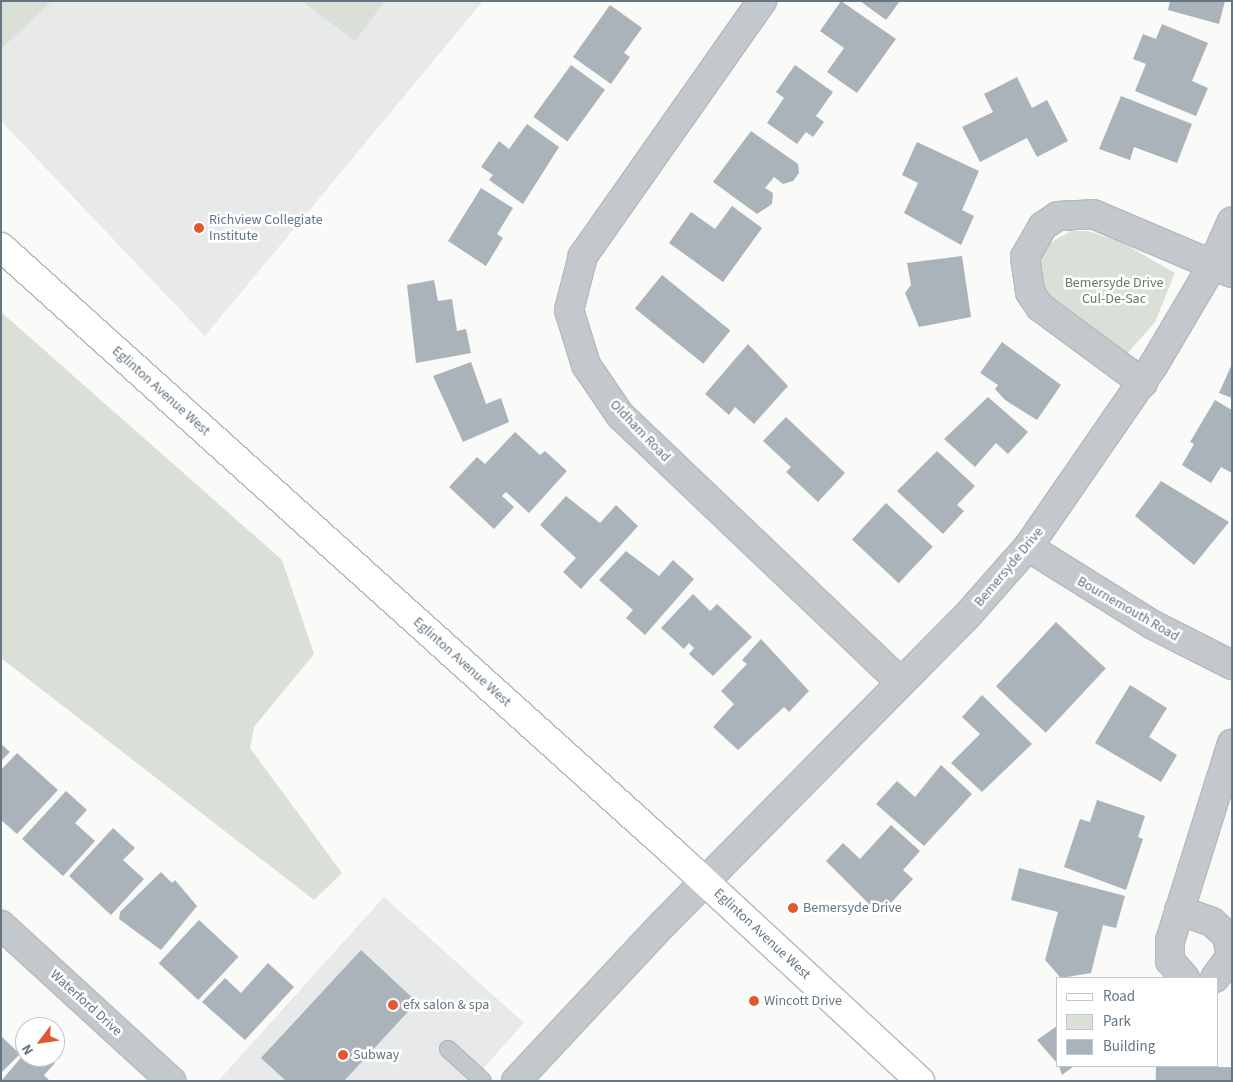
<!DOCTYPE html>
<html>
<head>
<meta charset="utf-8">
<style>
	body { margin:0 }
	#map { position:relative; width:1233px; height:1082px; overflow:hidden; background:#fafaf8; font-family:"Source Sans 3",sans-serif }
	div>[style] { position:absolute }
	[style*='--x'] { left:calc(var(--x)*1px); top:calc(var(--y)*1px); width:calc(var(--w)*1px); rotate:calc(var(--a)*1deg) }
	.built>* { inset:0; background:#e8e9e9 }
	.green>* { inset:0; background:#dadfd7 }
	.building>* { inset:0; background:#aab3b9; transform-origin:0 0 }
	.roads { filter:drop-shadow(1px 0 #b5babe) drop-shadow(-1px 0 #b5babe) drop-shadow(0 1px #b5babe) drop-shadow(0 -1px #b5babe) }
	.service>* { height:16px; margin:-8px; padding:0 8px; transform-origin:8px; border-radius:8px; background:#c3c8cc }
	.minor>* { height:28px; margin:-14px; padding:0 14px; transform-origin:14px; border-radius:14px; background:#c3c8cc }
	.primary>* { height:28px; margin:-14px; padding:0 14px; transform-origin:14px; border-radius:14px; background:#fff }
	.dots>* { width:14px; height:14px; translate:-50% -50%; box-sizing:border-box; border:2px solid #fff; border-radius:50% }
	span { translate:-50% -50%; white-space:nowrap; text-align:center; line-height:1.15; -webkit-text-stroke:5px #fff; paint-order:stroke }
	.poi-label { font-size:14px; color:#657683 }
	.left { translate:0 -50%; text-align:left }
	.park-label { font-size:14px; color:#687a64 }
	.street-label { font-size:14px; color:#657683 }
	.frame { position:absolute; inset:0; border:2px solid #657683; pointer-events:none }
	.legend { position:absolute; left:1056px; top:977px; width:162px; height:90px; box-sizing:border-box; background:#fff; border:1px solid #c1c8cd; margin:0; padding:6px 9px; list-style:none; font-size:15px; color:#657683 }
	.legend li { display:flex; align-items:center; gap:10px; height:25px }
	.legend b { width:25px; border:1px solid #c1c8cd }
	.north { position:absolute; left:15px; top:1017px; width:50px; height:50px; box-sizing:border-box; background:#fff; border:1px solid #c1c8cd; border-radius:50%; rotate:239deg; font-size:14px; font-weight:700; line-height:20px; text-align:center; color:#657683 }
	.north::after { content:''; display:block; margin:auto; width:18px; height:22px; background:#e4572e; clip-path:polygon(50% 0,100% 100%,50% 72%,0 100%) }
</style>
</head>
<body>
<div id="map">
	<div class="built">
		<i style="clip-path:polygon(1px 1px,483px 1px,205px 336px,1px 121px)"></i>
		<i style="clip-path:polygon(384px 897px,524px 1023px,472px 1081px,218px 1081px)"></i>
	</div>
	<div class="green">
		<i style="clip-path:polygon(1px 1px,52px 1px,1px 49px)"></i>
		<i style="clip-path:polygon(302px 1px,385px 1px,355px 41px)"></i>
		<i style="clip-path:polygon(1071px 231px,1088px 231px,1121px 242px,1175px 273px,1155px 322px,1126px 355px,1041px 296px,1034px 263px,1041px 248px)"></i>
		<i style="clip-path:polygon(1px 312px,282px 560px,314px 654px,254px 727px,250px 748px,342px 873px,314px 900px,1px 658px)"></i>
	</div>
	<div class="building">
		<i style="clip-path:polygon(841px 1px,896px 39px,857px 93px,827px 72px,844px 48px,820px 31px)"></i>
		<i style="clip-path:polygon(860px 1px,900px 1px,886px 20px)"></i>
		<i style="clip-path:polygon(1170px 1px,1225px 1px,1219px 24px,1168px 10px)"></i>
		<i style="clip-path:polygon(610px 5px,642px 28px,624px 53px,630px 57px,611px 84px,573px 57px)"></i>
		<i style="clip-path:polygon(1162px 24px,1208px 43px,1192px 81px,1208px 88px,1196px 116px,1135px 91px,1146px 64px,1133px 59px,1143px 34px,1156px 39px)"></i>
		<i style="left:571px;top:65px;width:42px;height:64px;rotate:36deg"></i>
		<i style="clip-path:polygon(795px 65px,833px 92px,816px 116px,824px 122px,813px 137px,806px 132px,797px 144px,767px 123px,784px 98px,776px 92px)"></i>
		<i style="clip-path:polygon(1017px 77px,1032px 108px,1047px 100px,1068px 141px,1037px 157px,1027px 138px,980px 162px,962px 127px,993px 112px,984px 94px)"></i>
		<i style="clip-path:polygon(1121px 96px,1192px 124px,1177px 163px,1134px 147px,1130px 160px,1099px 149px)"></i>
		<i style="clip-path:polygon(527px 124px,559px 147px,523px 204px,489px 180px,493px 175px,481px 167px,499px 141px,509px 149px)"></i>
		<i style="clip-path:polygon(751px 131px,798px 164px,799px 173px,793px 181px,783px 184px,774px 177px,765px 188px,773px 193px,772px 204px,757px 214px,713px 182px)"></i>
		<i style="clip-path:polygon(917px 142px,979px 171px,962px 210px,974px 216px,961px 245px,904px 213px,918px 183px,902px 175px)"></i>
		<i style="clip-path:polygon(481px 188px,513px 208px,497px 234px,503px 238px,486px 266px,448px 241px)"></i>
		<i style="clip-path:polygon(732px 206px,762px 228px,723px 282px,669px 243px,691px 212px,715px 229px)"></i>
		<i style="clip-path:polygon(962px 256px,971px 317px,919px 327px,905px 293px,911px 285px,907px 263px)"></i>
		<i style="left:662px;top:275px;width:88px;height:43px;rotate:39deg"></i>
		<i style="clip-path:polygon(434px 280px,438px 301px,452px 299px,457px 331px,466px 329px,471px 353px,416px 363px,407px 285px)"></i>
		<i style="clip-path:polygon(1002px 342px,1061px 385px,1037px 420px,1005px 400px,995px 389px,998px 385px,980px 373px)"></i>
		<i style="clip-path:polygon(748px 344px,788px 386px,754px 424px,735px 407px,729px 415px,705px 394px)"></i>
		<i style="clip-path:polygon(471px 362px,486px 404px,501px 398px,509px 422px,463px 442px,433px 376px)"></i>
		<i style="clip-path:polygon(1232px 364px,1232px 398px,1219px 393px)"></i>
		<i style="clip-path:polygon(988px 397px,1028px 432px,1008px 454px,996px 443px,975px 467px,944px 439px)"></i>
		<i style="clip-path:polygon(1215px 400px,1232px 410px,1232px 473px,1221px 467px,1211px 483px,1182px 465px,1194px 444px,1190px 442px)"></i>
		<i style="clip-path:polygon(786px 417px,845px 473px,818px 502px,786px 472px,791px 467px,763px 441px)"></i>
		<i style="clip-path:polygon(515px 432px,540px 455px,545px 451px,567px 471px,529px 513px,506px 492px,502px 496px,514px 507px,494px 529px,449px 487px,477px 457px,485px 464px)"></i>
		<i style="clip-path:polygon(937px 451px,975px 486px,957px 505px,964px 511px,943px 534px,897px 491px)"></i>
		<i style="clip-path:polygon(1161px 481px,1229px 522px,1194px 565px,1135px 516px)"></i>
		<i style="clip-path:polygon(566px 496px,600px 523px,616px 505px,638px 526px,581px 589px,563px 572px,576px 558px,540px 525px)"></i>
		<i style="left:886px;top:503px;width:64px;height:50px;rotate:43deg"></i>
		<i style="clip-path:polygon(626px 551px,659px 576px,673px 560px,694px 579px,645px 635px,626px 618px,633px 610px,599px 580px)"></i>
		<i style="clip-path:polygon(693px 594px,710px 611px,717px 604px,752px 637px,713px 676px,689px 654px,694px 648px,689px 643px,684px 649px,661px 628px)"></i>
		<i style="left:1056px;top:622px;width:68px;height:88px;rotate:43deg"></i>
		<i style="clip-path:polygon(761px 639px,809px 691px,789px 712px,784px 707px,738px 750px,713px 727px,734px 704px,721px 691px,747px 664px,742px 660px)"></i>
		<i style="clip-path:polygon(1130px 685px,1167px 708px,1149px 737px,1177px 755px,1161px 782px,1095px 743px)"></i>
		<i style="clip-path:polygon(982px 695px,1032px 744px,982px 792px,951px 763px,980px 734px,962px 717px)"></i>
		<i style="clip-path:polygon(1px 744px,10px 752px,1px 761px)"></i>
		<i style="clip-path:polygon(17px 753px,58px 790px,17px 834px,1px 820px,1px 770px)"></i>
		<i style="clip-path:polygon(941px 765px,972px 794px,924px 846px,876px 804px,897px 781px,915px 797px)"></i>
		<i style="clip-path:polygon(66px 791px,87px 810px,75px 823px,95px 841px,63px 876px,22px 839px)"></i>
		<i style="clip-path:polygon(1097px 800px,1145px 816px,1138px 837px,1143px 839px,1126px 890px,1064px 867px,1080px 819px,1090px 822px)"></i>
		<i style="clip-path:polygon(891px 825px,920px 851px,903px 870px,913px 879px,880px 915px,826px 861px,843px 843px,860px 859px)"></i>
		<i style="clip-path:polygon(113px 828px,135px 848px,123px 860px,144px 879px,111px 915px,69px 876px)"></i>
		<i style="clip-path:polygon(1019px 868px,1125px 896px,1116px 928px,1103px 925px,1091px 973px,1061px 978px,1045px 960px,1058px 912px,1011px 900px)"></i>
		<i style="clip-path:polygon(161px 872px,172px 883px,175px 880px,197px 906px,161px 950px,119px 919px,120px 912px)"></i>
		<i style="left:199px;top:920px;width:54px;height:59px;rotate:43deg"></i>
		<i style="clip-path:polygon(361px 950px,417px 1002px,344px 1081px,286px 1081px,261px 1058px)"></i>
		<i style="clip-path:polygon(268px 963px,294px 987px,245px 1040px,202px 1002px,225px 978px,241px 993px)"></i>
		<i style="clip-path:polygon(1057px 1026px,1057px 1063px,1037px 1040px)"></i>
		<i style="clip-path:polygon(1px 1036px,20px 1054px,1px 1073px)"></i>
		<i style="clip-path:polygon(25px 1053px,25px 1057px,48px 1057px,55px 1063px,44px 1075px,50px 1081px,1px 1081px)"></i>
		<i style="clip-path:polygon(1059px 1066px,1074px 1066px,1062px 1075px)"></i>
		<i style="left:1156px;top:1066px;width:76px;height:15px;rotate:1deg"></i>
	</div>
	<div class="roads">
		<div class="service">
			<i style="--x:448;--y:1049;--w:47;--a:42.4"></i>
		</div>
		<div class="minor">
			<i style="--x:762;--y:1;--w:312;--a:125.1"></i>
			<i style="--x:583;--y:256;--w:56;--a:104.5"></i>
			<i style="--x:569;--y:310;--w:58;--a:72.8"></i>
			<i style="--x:586;--y:365;--w:60;--a:55.8"></i>
			<i style="--x:620;--y:415;--w:387;--a:43.6"></i>
			<i style="--x:1143;--y:383;--w:128;--a:-143.6"></i>
			<i style="--x:1040;--y:307;--w:18;--a:-124"></i>
			<i style="--x:1030;--y:292;--w:35;--a:-98"></i>
			<i style="--x:1025;--y:257;--w:36;--a:-60"></i>
			<i style="--x:1043;--y:226;--w:18;--a:-34"></i>
			<i style="--x:1058;--y:216;--w:35;--a:-3"></i>
			<i style="--x:1093;--y:214;--w:151;--a:23"></i>
			<i style="--x:1028;--y:547;--w:147;--a:32"></i>
			<i style="--x:1153;--y:625;--w:89;--a:26.9"></i>
			<i style="--x:1179;--y:910;--w:35;--a:20"></i>
			<i style="--x:1212;--y:922;--w:21;--a:43"></i>
			<i style="--x:1227;--y:936;--w:20;--a:79"></i>
			<i style="--x:1231;--y:956;--w:27;--a:126"></i>
			<i style="--x:1;--y:925;--w:231;--a:42.5"></i>
			<i style="--x:1185;--y:978;--w:23;--a:-131"></i>
			<i style="--x:1170;--y:961;--w:20;--a:-90"></i>
			<i style="--x:1170;--y:941;--w:207;--a:-72.6"></i>
			<i style="--x:516;--y:1081;--w:216;--a:-46.9"></i>
			<i style="--x:664;--y:923;--w:430;--a:-45.4"></i>
			<i style="--x:966;--y:617;--w:94;--a:-48.5"></i>
			<i style="--x:1028;--y:547;--w:220;--a:-55.4"></i>
			<i style="--x:1153;--y:366;--w:114;--a:-59.4"></i>
			<i style="--x:1211;--y:268;--w:51;--a:-65.9"></i>
		</div>
		<div class="primary">
			<i style="--x:1;--y:247;--w:907;--a:42.01"></i>
			<i style="--x:675;--y:854;--w:334;--a:42.8"></i>
		</div>
	</div>
	<div class="dots">
		<i style="left:199px;top:228px;background:#e4572e"></i>
		<i style="left:793px;top:908px;background:#e4572e"></i>
		<i style="left:754px;top:1001px;background:#e4572e"></i>
		<i style="left:393px;top:1005px;background:#e4572e"></i>
		<i style="left:343px;top:1055px;background:#e4572e"></i>
	</div>
	<div class="poi-label">
		<span class="left" style="left:209px;top:228px">Richview Collegiate<br>Institute</span>
		<span class="left" style="left:803px;top:908px">Bemersyde Drive</span>
		<span class="left" style="left:764px;top:1001px">Wincott Drive</span>
		<span class="left" style="left:403px;top:1005px">efx salon &amp; spa</span>
		<span class="left" style="left:353px;top:1055px">Subway</span>
	</div>
	<div class="park-label">
		<span style="left:1114px;top:291px">Bemersyde Drive<br>Cul-De-Sac</span>
	</div>
	<div class="street-label">
		<span style="left:161px;top:391px;rotate:42deg">Eglinton Avenue West</span>
		<span style="left:640px;top:431px;rotate:46deg">Oldham Road</span>
		<span style="left:1009px;top:567px;rotate:-50deg">Bemersyde Drive</span>
		<span style="left:1128px;top:609px;rotate:30deg">Bournemouth Road</span>
		<span style="left:462px;top:662px;rotate:42deg">Eglinton Avenue West</span>
		<span style="left:762px;top:934px;rotate:43deg">Eglinton Avenue West</span>
		<span style="left:86px;top:1003px;rotate:42deg">Waterford Drive</span>
	</div>
	<div class="frame"></div>
	<ul class="legend">
	<li><b style="height:6px;background:#fff"></b>Road</li>
	<li><b style="height:14px;background:#dadfd7"></b>Park</li>
	<li><b style="height:14px;background:#aab3b9"></b>Building</li>
	</ul>
	<div class="north">N</div>
</div>
</body>
</html>
